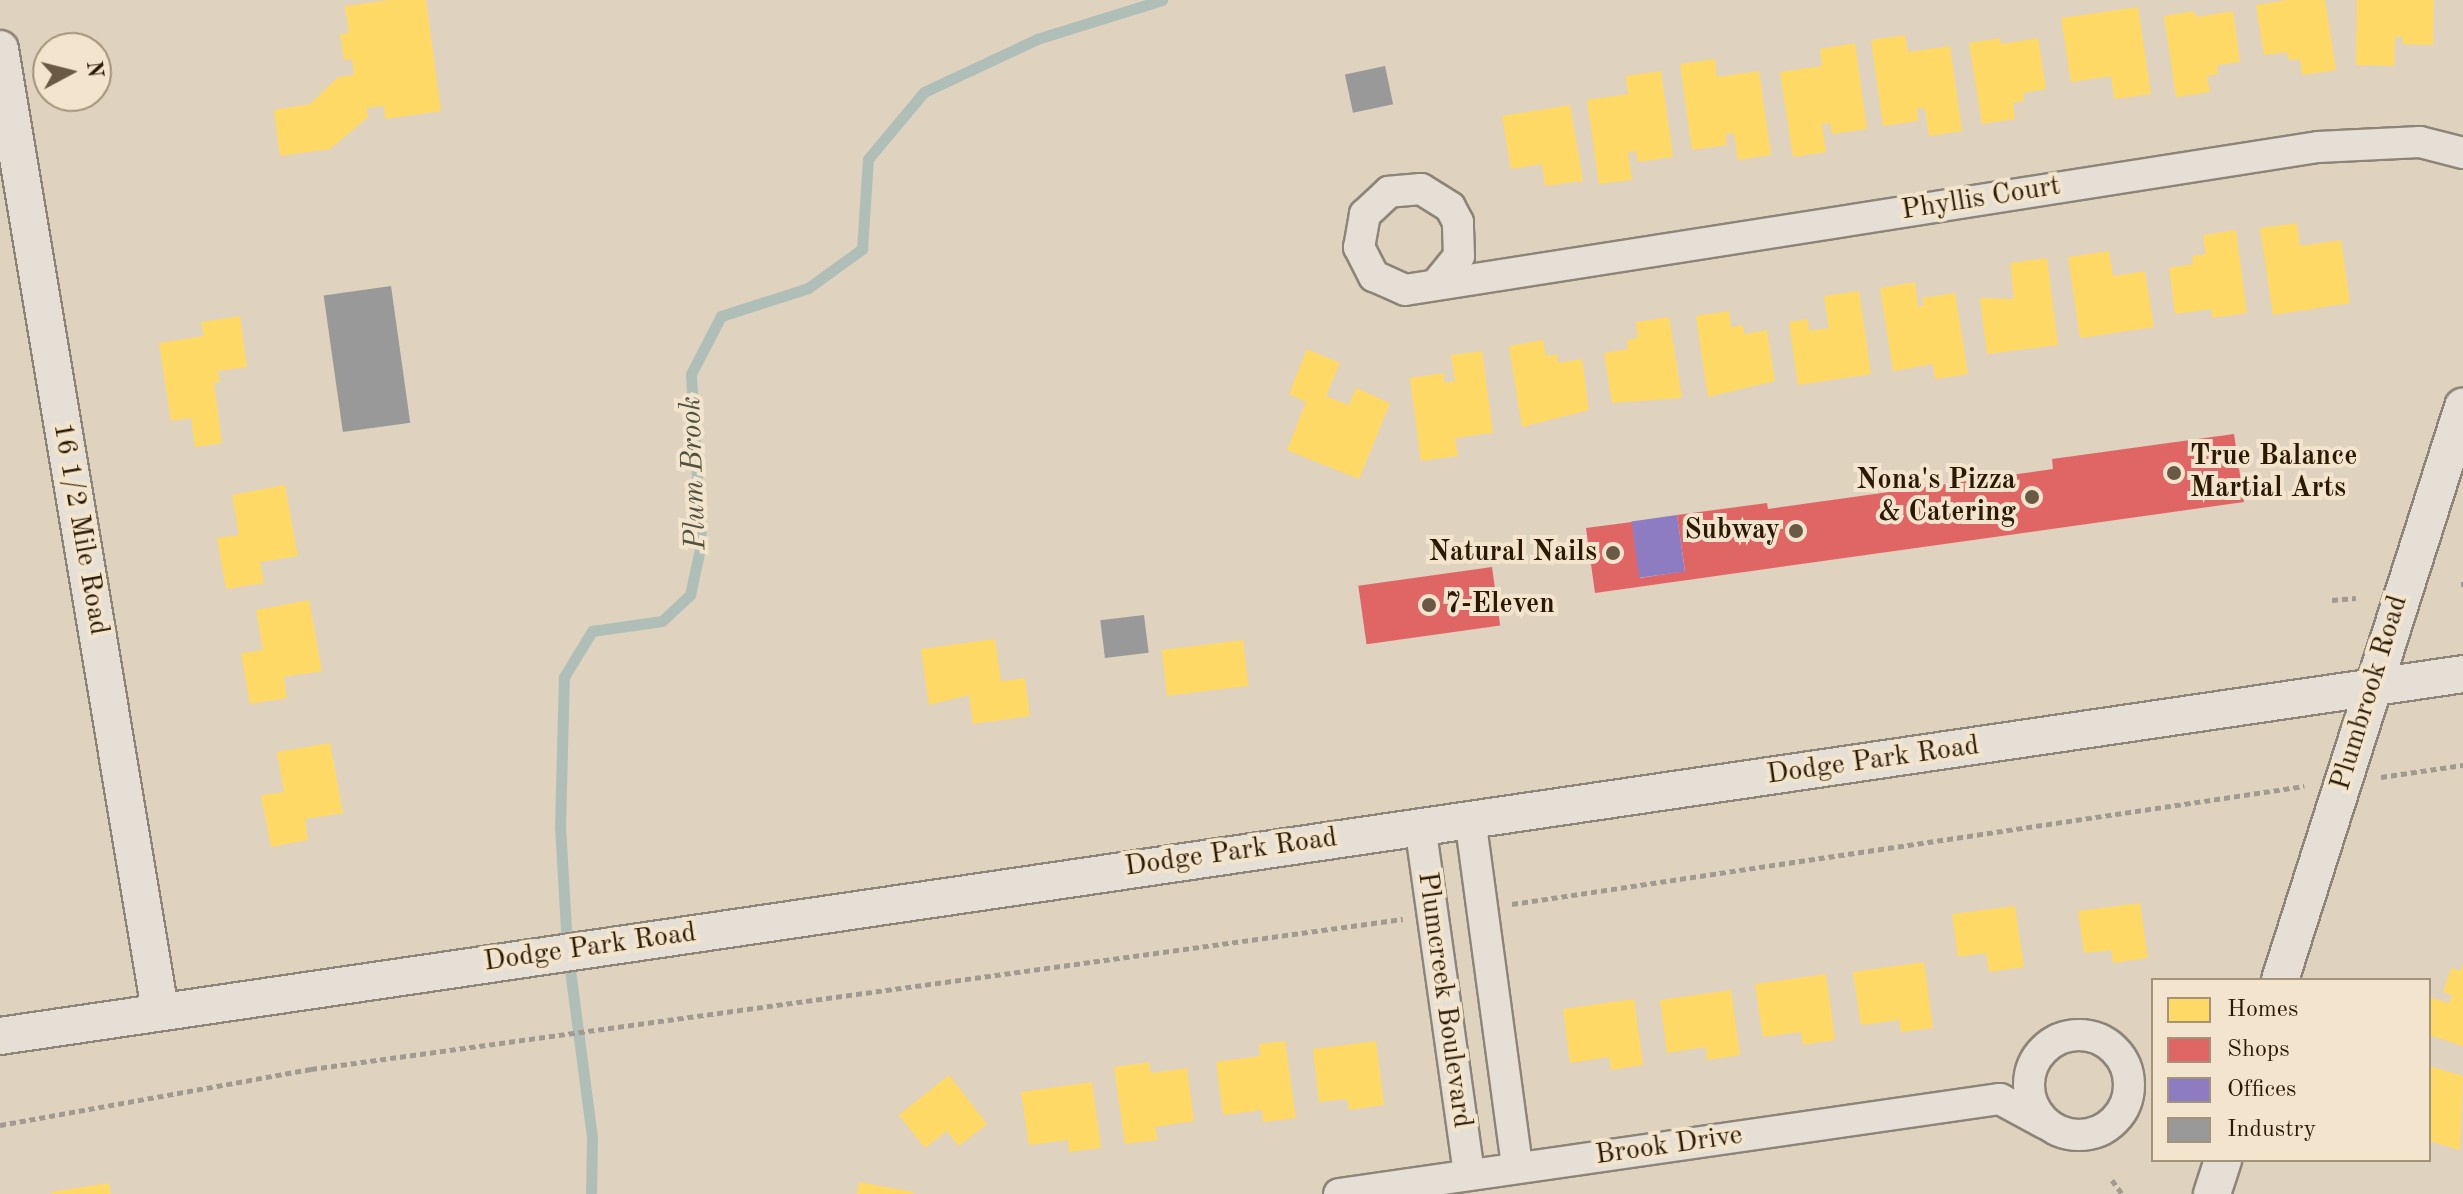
<!DOCTYPE html>
<html>
<head>
<meta charset="utf-8">
<style>
	body { margin:0 }
	#map { position:relative; width:2463px; height:1194px; overflow:hidden; background:#dfd2bf; font-family:"Old Standard TT",serif }
	div>[style] { position:absolute }
	[style*='--x'] { left:calc(var(--x)*1px); top:calc(var(--y)*1px); width:calc(var(--w)*1px); rotate:calc(var(--a)*1deg) }
	.homes>* { inset:0; background:#ffd966; transform-origin:0 0 }
	.shops>* { inset:0; background:#e06666; transform-origin:0 0 }
	.offices>* { inset:0; background:#8e7cc3; transform-origin:0 0 }
	.industry>* { inset:0; background:#999; transform-origin:0 0 }
	.stream>* { height:11px; margin:-5.5px; padding:0 5.5px; transform-origin:5.5px; border-radius:5.5px; background:#afbfb7 }
	.path>* { height:5px; margin-top:-2.5px; transform-origin:0; background:repeating-linear-gradient(90deg,#a19a90 0 6px,transparent 0 10px) }
	.roads { filter:drop-shadow(2px 0 #8e8477) drop-shadow(-2px 0 #8e8477) drop-shadow(0 2px #8e8477) drop-shadow(0 -2px #8e8477) }
	.minor>* { height:30px; margin:-15px; padding:0 15px; transform-origin:15px; border-radius:15px; background:#e6dfd5 }
	.minor>.ring { margin:-15px; padding:0; box-sizing:content-box; background:none; border:30px solid #e6dfd5; border-radius:50% }
	.tertiary>* { height:36px; margin:-18px; padding:0 18px; transform-origin:18px; border-radius:18px; background:#e6dfd5 }
	.dots>* { width:22px; height:22px; translate:-50% -50%; box-sizing:border-box; border:4px solid #f3e4cd; border-radius:50% }
	span { translate:-50% -50%; white-space:nowrap; text-align:center; line-height:1.15; -webkit-text-stroke:8px #f3e4cd; paint-order:stroke }
	.street-label { font-size:28px; color:#2b1901 }
	.poi-label { font-size:28px; color:#2b1901; font-weight:700 }
	.left { translate:0 -50%; text-align:left }
	.right { translate:-100% -50%; text-align:right }
	.water-label { font-size:30px; color:#525040; font-style:italic }
	.legend { position:absolute; left:2151px; top:978px; width:280px; height:184px; box-sizing:border-box; background:#f3e4cd; border:2px solid #a3937b; margin:0; padding:10px 14px; list-style:none; font-size:24px; color:#2b1901 }
	.legend li { display:flex; align-items:center; gap:16px; height:40px }
	.legend b { width:40px; border:2px solid #a3937b }
	.north { position:absolute; left:32px; top:32px; width:80px; height:80px; box-sizing:border-box; background:#f3e4cd; border:2px solid #a3937b; border-radius:50%; rotate:83deg; font-size:22px; font-weight:700; line-height:32px; text-align:center; color:#2b1901 }
	.north::after { content:''; display:block; margin:auto; width:28px; height:36px; background:#6a5a44; clip-path:polygon(50% 0,100% 100%,50% 72%,0 100%) }
</style>
</head>
<body>
<div id="map">
	<div class="homes">
		<i style="clip-path:polygon(390px 0,426px 0,441px 111px,385px 119px,384px 106px,367px 108px,368px 117px,330px 149px,280px 156px,274px 110px,310px 104px,338px 77px,354px 75px,352px 59px,344px 60px,340px 34px,349px 33px,345px 6px)"></i>
		<i style="clip-path:polygon(2288px 0,2325px 0,2336px 70px,2302px 75px,2300px 59px,2288px 60px,2287px 52px,2264px 55px,2256px 5px)"></i>
		<i style="clip-path:polygon(2357px 0,2434px 0,2433px 45px,2402px 44px,2403px 37px,2395px 37px,2394px 66px,2356px 65px)"></i>
		<i style="clip-path:polygon(2138px 7px,2151px 94px,2114px 99px,2111px 76px,2071px 82px,2061px 18px)"></i>
		<i style="clip-path:polygon(2194px 11px,2196px 17px,2233px 11px,2240px 62px,2217px 65px,2218px 74px,2207px 76px,2210px 92px,2176px 97px,2164px 16px)"></i>
		<i style="clip-path:polygon(1905px 35px,1908px 52px,1950px 46px,1962px 131px,1929px 136px,1925px 108px,1917px 109px,1918px 121px,1883px 126px,1871px 40px)"></i>
		<i style="clip-path:polygon(2000px 38px,2001px 44px,2038px 38px,2046px 89px,2023px 93px,2024px 101px,2013px 103px,2015px 119px,1982px 124px,1969px 43px)"></i>
		<i style="clip-path:polygon(1855px 43px,1867px 129px,1832px 134px,1830px 123px,1822px 124px,1826px 152px,1793px 157px,1780px 72px,1822px 66px,1820px 49px)"></i>
		<i style="clip-path:polygon(1715px 59px,1717px 77px,1759px 71px,1771px 155px,1738px 160px,1734px 133px,1726px 134px,1727px 145px,1692px 150px,1680px 64px)"></i>
		<i style="clip-path:polygon(1661px 71px,1673px 157px,1638px 162px,1636px 151px,1628px 152px,1632px 180px,1599px 184px,1587px 100px,1628px 94px,1626px 76px)"></i>
		<i style="clip-path:polygon(1570px 105px,1583px 181px,1545px 186px,1542px 164px,1511px 169px,1502px 116px)"></i>
		<i style="clip-path:polygon(2297px 223px,2300px 246px,2341px 240px,2350px 303px,2273px 315px,2260px 228px)"></i>
		<i style="clip-path:polygon(2236px 230px,2247px 313px,2212px 318px,2211px 309px,2175px 314px,2169px 268px,2193px 264px,2192px 256px,2206px 254px,2203px 235px)"></i>
		<i style="clip-path:polygon(2109px 251px,2113px 276px,2145px 271px,2154px 327px,2080px 338px,2068px 257px)"></i>
		<i style="clip-path:polygon(2047px 258px,2058px 345px,1987px 354px,1980px 298px,2014px 299px,2010px 263px)"></i>
		<i style="clip-path:polygon(1915px 282px,1918px 307px,1924px 305px,1922px 298px,1955px 293px,1968px 374px,1935px 379px,1933px 364px,1893px 371px,1880px 288px)"></i>
		<i style="clip-path:polygon(1859px 291px,1871px 374px,1798px 385px,1789px 322px,1808px 319px,1809px 331px,1829px 328px,1824px 296px)"></i>
		<i style="clip-path:polygon(1729px 311px,1731px 327px,1743px 325px,1744px 334px,1767px 330px,1775px 381px,1708px 397px,1696px 316px)"></i>
		<i style="clip-path:polygon(240px 316px,247px 367px,218px 371px,220px 382px,214px 383px,222px 443px,195px 447px,191px 418px,171px 421px,159px 343px,204px 336px,201px 322px)"></i>
		<i style="clip-path:polygon(1669px 317px,1682px 398px,1612px 403px,1604px 353px,1628px 349px,1627px 340px,1638px 338px,1636px 322px)"></i>
		<i style="clip-path:polygon(1543px 340px,1546px 356px,1557px 354px,1558px 363px,1582px 359px,1589px 410px,1522px 427px,1509px 346px)"></i>
		<i style="clip-path:polygon(1307px 349px,1340px 363px,1326px 396px,1349px 405px,1356px 388px,1390px 403px,1359px 479px,1287px 450px,1306px 402px,1289px 394px)"></i>
		<i style="clip-path:polygon(1482px 351px,1493px 433px,1455px 438px,1458px 456px,1421px 461px,1410px 378px,1443px 373px,1445px 383px,1455px 381px,1451px 355px)"></i>
		<i style="clip-path:polygon(285px 485px,298px 556px,260px 562px,264px 583px,226px 589px,217px 538px,239px 535px,232px 495px)"></i>
		<i style="clip-path:polygon(309px 600px,322px 671px,284px 677px,287px 698px,250px 704px,241px 653px,263px 650px,256px 610px)"></i>
		<i style="clip-path:polygon(995px 639px,1001px 681px,1025px 678px,1030px 716px,973px 724px,969px 695px,929px 705px,921px 649px)"></i>
		<i style="left:1243px;top:640px;width:46px;height:82px;rotate:83deg"></i>
		<i style="clip-path:polygon(330px 743px,343px 813px,305px 819px,308px 840px,271px 847px,261px 795px,284px 792px,277px 752px)"></i>
		<i style="clip-path:polygon(2140px 903px,2148px 958px,2113px 963px,2111px 950px,2084px 953px,2078px 911px)"></i>
		<i style="clip-path:polygon(2015px 906px,2024px 967px,1989px 972px,1986px 953px,1958px 957px,1952px 914px)"></i>
		<i style="clip-path:polygon(1924px 962px,1933px 1028px,1901px 1032px,1899px 1020px,1861px 1025px,1853px 972px)"></i>
		<i style="clip-path:polygon(2463px 964px,2463px 1046px,2429px 1035px,2429px 997px,2449px 1003px,2452px 995px,2443px 992px,2451px 968px,2460px 971px)"></i>
		<i style="clip-path:polygon(1826px 974px,1835px 1040px,1803px 1045px,1801px 1032px,1763px 1037px,1755px 984px)"></i>
		<i style="clip-path:polygon(1731px 990px,1740px 1055px,1707px 1060px,1706px 1047px,1667px 1053px,1660px 1000px)"></i>
		<i style="clip-path:polygon(1634px 999px,1643px 1065px,1611px 1070px,1609px 1057px,1570px 1063px,1563px 1009px)"></i>
		<i style="clip-path:polygon(1285px 1041px,1296px 1118px,1263px 1122px,1262px 1110px,1223px 1115px,1216px 1062px,1260px 1056px,1259px 1044px)"></i>
		<i style="clip-path:polygon(1376px 1041px,1384px 1105px,1349px 1110px,1347px 1099px,1319px 1102px,1313px 1049px)"></i>
		<i style="clip-path:polygon(1149px 1062px,1151px 1073px,1187px 1068px,1194px 1121px,1155px 1127px,1158px 1140px,1125px 1144px,1114px 1067px)"></i>
		<i style="clip-path:polygon(2429px 1066px,2463px 1076px,2460px 1150px,2429px 1141px)"></i>
		<i style="clip-path:polygon(949px 1075px,987px 1124px,959px 1146px,947px 1131px,925px 1148px,899px 1115px)"></i>
		<i style="clip-path:polygon(1092px 1082px,1101px 1148px,1069px 1152px,1068px 1140px,1029px 1145px,1021px 1092px)"></i>
		<i style="clip-path:polygon(859px 1182px,914px 1192px,913px 1194px,857px 1194px)"></i>
		<i style="clip-path:polygon(109px 1183px,111px 1194px,52px 1194px,51px 1192px)"></i>
	</div>
	<div class="shops">
		<i style="clip-path:polygon(2234px 434px,2244px 502px,1595px 593px,1586px 528px,1632px 522px,1640px 578px,1685px 571px,1677px 515px,1767px 503px,1768px 509px,2053px 469px,2052px 459px)"></i>
		<i style="left:1492px;top:567px;width:59px;height:135px;rotate:82deg"></i>
	</div>
	<div class="offices">
		<i style="left:1677px;top:515px;width:57px;height:46px;rotate:82deg"></i>
	</div>
	<div class="industry">
		<i style="left:1385px;top:66px;width:39px;height:41px;rotate:78deg"></i>
		<i style="left:391px;top:286px;width:138px;height:68px;rotate:82deg"></i>
		<i style="left:1144px;top:615px;width:38px;height:44px;rotate:83deg"></i>
	</div>
	<div class="stream">
		<i style="--x:591;--y:1194;--w:57;--a:-89"></i>
		<i style="--x:592;--y:1137;--w:192;--a:-97.5"></i>
		<i style="--x:567;--y:947;--w:120;--a:-93.3"></i>
		<i style="--x:560;--y:827;--w:150;--a:-88.5"></i>
		<i style="--x:564;--y:677;--w:54;--a:-58.7"></i>
		<i style="--x:592;--y:631;--w:71;--a:-8.1"></i>
		<i style="--x:662;--y:621;--w:38;--a:-43"></i>
		<i style="--x:690;--y:595;--w:52;--a:-77.8"></i>
		<i style="--x:701;--y:544;--w:170;--a:-93.4"></i>
		<i style="--x:691;--y:374;--w:65;--a:-62.7"></i>
		<i style="--x:721;--y:316;--w:91;--a:-17.8"></i>
		<i style="--x:808;--y:288;--w:67;--a:-35.8"></i>
		<i style="--x:862;--y:249;--w:90;--a:-86.2"></i>
		<i style="--x:868;--y:159;--w:87;--a:-50.1"></i>
		<i style="--x:924;--y:92;--w:125;--a:-25.1"></i>
		<i style="--x:1037;--y:39;--w:131;--a:-17.3"></i>
	</div>
	<div class="path">
		<i style="--x:2461;--y:584;--w:2;--a:0"></i>
		<i style="--x:2332;--y:600;--w:24;--a:-5"></i>
		<i style="--x:2381;--y:777;--w:83;--a:-8.3"></i>
		<i style="--x:1512;--y:904;--w:801;--a:-8.47"></i>
		<i style="--x:0;--y:1125;--w:316;--a:-10.2"></i>
		<i style="--x:311;--y:1069;--w:1102;--a:-7.82"></i>
		<i style="--x:2112;--y:1180;--w:17;--a:54"></i>
	</div>
	<div class="roads">
		<div class="minor">
			<i style="--x:1438;--y:282;--w:33;--a:-51"></i>
			<i style="--x:1459;--y:256;--w:34;--a:-92"></i>
			<i style="--x:1458;--y:222;--w:17;--a:-118"></i>
			<i style="--x:1450;--y:207;--w:34;--a:-148"></i>
			<i style="--x:1421;--y:189;--w:32;--a:175"></i>
			<i style="--x:1389;--y:192;--w:33;--a:137"></i>
			<i style="--x:1365;--y:214;--w:34;--a:100"></i>
			<i style="--x:1359;--y:247;--w:33;--a:63"></i>
			<i style="--x:1374;--y:276;--w:34;--a:24"></i>
			<i style="--x:1405;--y:290;--w:924;--a:-8.9"></i>
			<i style="--x:2318;--y:147;--w:102;--a:-2.8"></i>
			<i style="--x:2420;--y:142;--w:44;--a:14.3"></i>
			<i style="--x:1470;--y:818;--w:352;--a:82.3"></i>
			<i style="--x:1420;--y:825;--w:353;--a:82"></i>
			<i class="ring" style="left:2029px;top:1035px;width:70px;height:70px"></i>
			<i style="--x:1339;--y:1194;--w:668;--a:-8.18"></i>
			<i style="--x:2000;--y:1099;--w:52;--a:28.5"></i>
		</div>
		<div class="tertiary">
			<i style="--x:0;--y:49;--w:974;--a:80.55"></i>
			<i style="--x:2280;--y:980;--w:602;--a:-72.29"></i>
			<i style="--x:0;--y:1036;--w:2489;--a:-8.36"></i>
			<i style="--x:2212;--y:1194;--w:36;--a:-72"></i>
		</div>
	</div>
	<div class="dots">
		<i style="left:2174px;top:473px;background:#6a5a44"></i>
		<i style="left:2032px;top:497px;background:#6a5a44"></i>
		<i style="left:1796px;top:531px;background:#6a5a44"></i>
		<i style="left:1613px;top:553px;background:#6a5a44"></i>
		<i style="left:1429px;top:605px;background:#6a5a44"></i>
	</div>
	<div class="street-label">
		<span style="left:1981px;top:199px;rotate:-9deg">Phyllis Court</span>
		<span style="left:80px;top:529px;rotate:80deg">16 1/2 Mile Road</span>
		<span style="left:2370px;top:693px;rotate:-73deg">Plumbrook Road</span>
		<span style="left:1873px;top:761px;rotate:-8deg">Dodge Park Road</span>
		<span style="left:1231px;top:853px;rotate:-8deg">Dodge Park Road</span>
		<span style="left:590px;top:948px;rotate:-8deg">Dodge Park Road</span>
		<span style="left:1444px;top:1000px;rotate:82deg">Plumcreek Boulevard</span>
		<span style="left:1669px;top:1146px;rotate:-8deg">Brook Drive</span>
	</div>
	<div class="poi-label">
		<span class="left" style="left:2190px;top:473px">True Balance<br>Martial Arts</span>
		<span class="right" style="left:2016px;top:497px">Nona's Pizza<br>&amp; Catering</span>
		<span class="right" style="left:1780px;top:531px">Subway</span>
		<span class="right" style="left:1597px;top:553px">Natural Nails</span>
		<span class="left" style="left:1445px;top:605px">7-Eleven</span>
	</div>
	<div class="water-label">
		<span style="left:694px;top:473px;rotate:-92deg">Plum Brook</span>
	</div>
	<ul class="legend">
	<li><b style="height:22px;background:#ffd966"></b>Homes</li>
	<li><b style="height:22px;background:#e06666"></b>Shops</li>
	<li><b style="height:22px;background:#8e7cc3"></b>Offices</li>
	<li><b style="height:22px;background:#999"></b>Industry</li>
	</ul>
	<div class="north">N</div>
</div>
</body>
</html>
